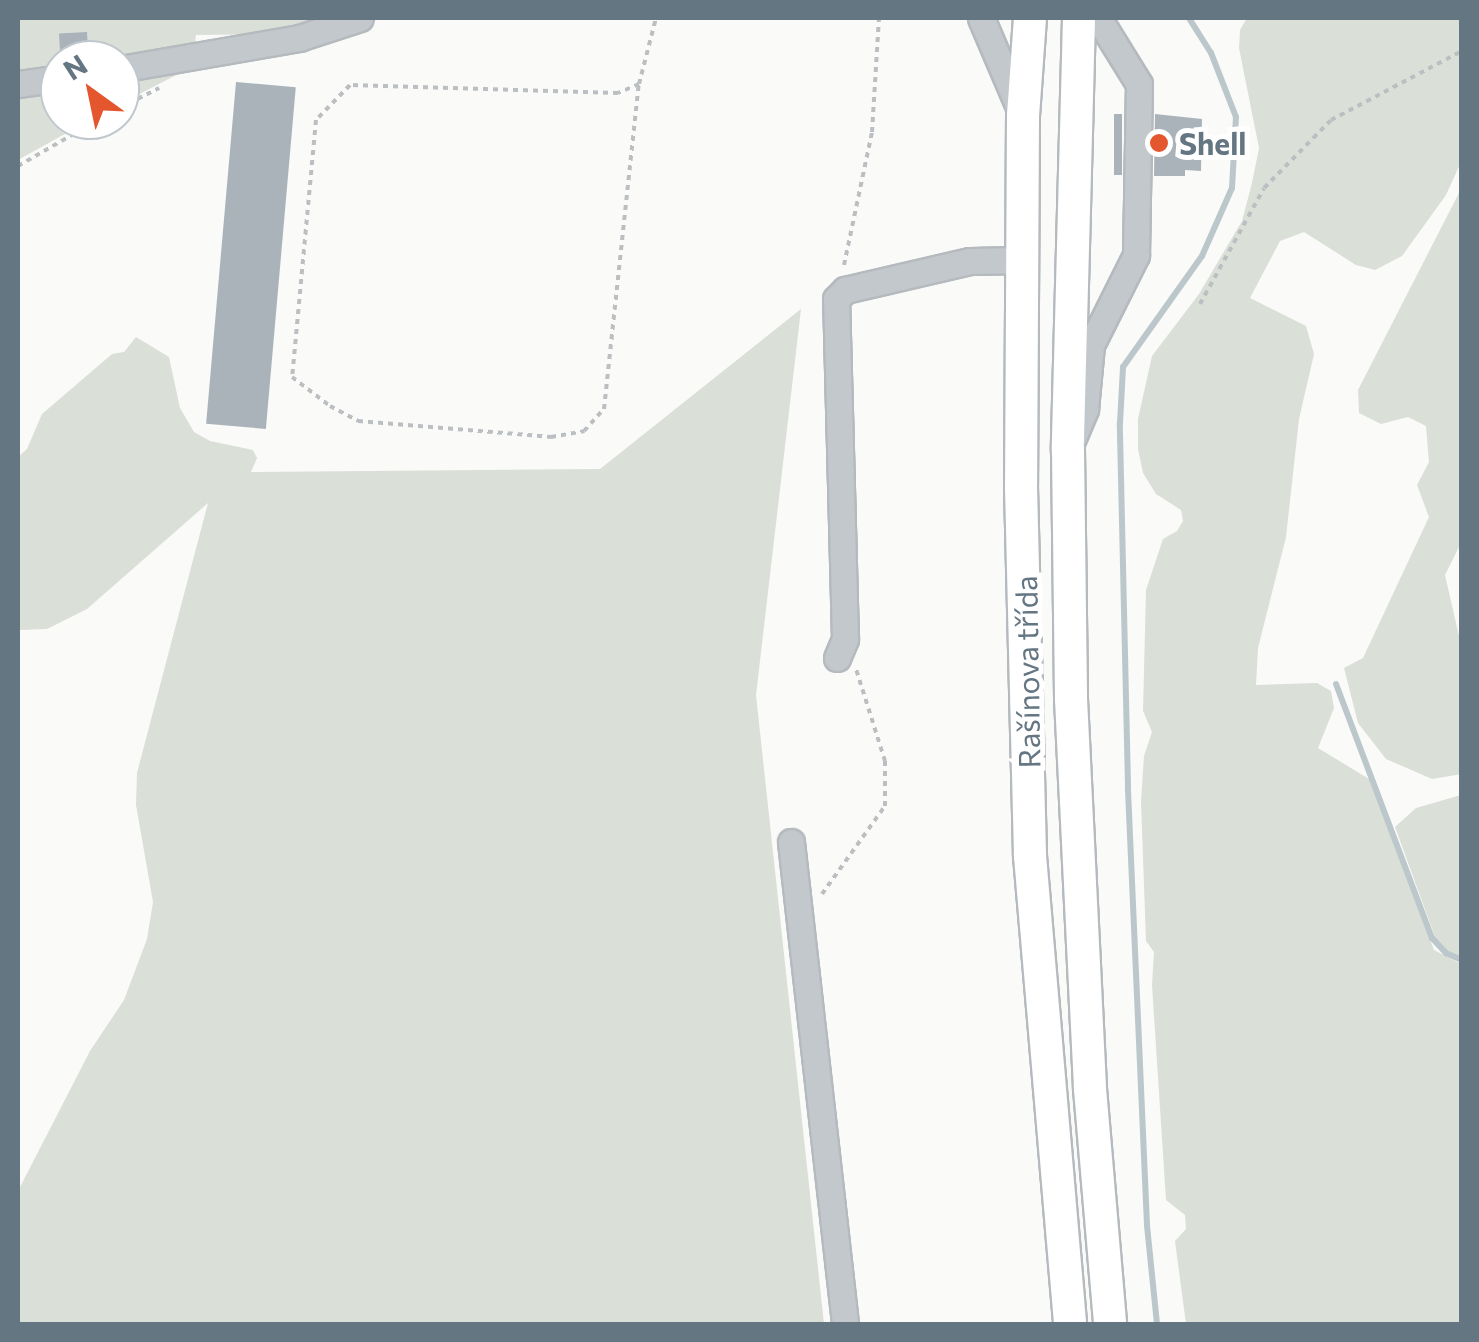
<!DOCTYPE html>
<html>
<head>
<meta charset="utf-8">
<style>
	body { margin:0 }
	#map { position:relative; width:1479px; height:1342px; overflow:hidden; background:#fafaf8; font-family:Commissioner,sans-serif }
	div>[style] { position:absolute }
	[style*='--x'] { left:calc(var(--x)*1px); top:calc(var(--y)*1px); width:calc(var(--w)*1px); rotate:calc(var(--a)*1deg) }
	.green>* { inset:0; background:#dadfd7 }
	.stream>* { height:6px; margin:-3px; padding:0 3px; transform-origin:3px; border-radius:3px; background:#bbc7cb }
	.building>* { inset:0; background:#aab3b9; transform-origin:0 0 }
	.path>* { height:4px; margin-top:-2px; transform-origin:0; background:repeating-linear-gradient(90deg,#bbbfc2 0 5px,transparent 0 10px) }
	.roads { filter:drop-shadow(2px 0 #b5babe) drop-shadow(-2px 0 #b5babe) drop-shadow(0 2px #b5babe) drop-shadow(0 -2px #b5babe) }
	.minor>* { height:25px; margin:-12.5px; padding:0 12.5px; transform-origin:12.5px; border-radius:12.5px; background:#c3c8cc }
	.major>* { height:32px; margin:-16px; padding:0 16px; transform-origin:16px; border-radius:16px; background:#fff }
	.dots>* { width:28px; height:28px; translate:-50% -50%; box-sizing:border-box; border:5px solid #fff; border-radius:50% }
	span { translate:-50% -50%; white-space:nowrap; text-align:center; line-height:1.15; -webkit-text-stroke:10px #fff; paint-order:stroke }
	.poi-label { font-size:30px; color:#657683; font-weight:700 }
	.left { translate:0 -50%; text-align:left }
	.street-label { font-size:30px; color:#657683 }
	.frame { position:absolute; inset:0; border:20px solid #657683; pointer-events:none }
	.north { position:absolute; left:40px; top:40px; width:100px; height:100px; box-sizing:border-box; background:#fff; border:2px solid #c1c8cd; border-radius:50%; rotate:327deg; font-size:28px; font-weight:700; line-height:40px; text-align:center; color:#657683 }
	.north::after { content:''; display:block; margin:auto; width:35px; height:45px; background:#e4572e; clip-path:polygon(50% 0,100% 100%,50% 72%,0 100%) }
</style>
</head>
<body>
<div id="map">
	<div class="green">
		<i style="clip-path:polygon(18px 18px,341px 18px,269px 34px,196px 35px,192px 67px,120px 104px,120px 60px,60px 60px,60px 120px,90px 120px,18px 160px)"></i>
		<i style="clip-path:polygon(1247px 18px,1461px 20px,1461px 162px,1446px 195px,1402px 256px,1375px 270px,1356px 265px,1304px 232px,1280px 241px,1250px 298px,1306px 326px,1314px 354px,1299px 419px,1286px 537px,1258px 648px,1256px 685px,1317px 683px,1331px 691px,1334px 708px,1318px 748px,1369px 779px,1434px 950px,1461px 964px,1461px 1324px,1186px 1324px,1175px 1241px,1186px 1229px,1185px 1215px,1166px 1200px,1152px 985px,1154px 952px,1146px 941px,1141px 801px,1144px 756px,1152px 732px,1143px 711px,1146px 590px,1163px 539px,1177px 531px,1183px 521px,1181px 510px,1156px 494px,1143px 473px,1138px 449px,1138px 419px,1152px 356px,1199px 294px,1242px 221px,1252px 183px,1259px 148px,1239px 48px,1240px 30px)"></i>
		<i style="clip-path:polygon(1461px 189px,1462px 541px,1445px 575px,1461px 645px,1462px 774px,1432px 779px,1386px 759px,1358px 723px,1344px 668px,1363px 658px,1429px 517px,1417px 485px,1429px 462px,1426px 426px,1408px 417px,1381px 424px,1359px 413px,1358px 390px)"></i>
		<i style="clip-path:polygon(801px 309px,756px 695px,824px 1324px,18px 1324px,18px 1191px,90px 1051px,124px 1000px,147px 939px,153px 902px,136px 805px,137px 773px,208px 503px,87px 609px,47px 629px,20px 630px,18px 457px,27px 449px,42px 414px,112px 354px,124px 352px,136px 337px,169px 357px,180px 408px,194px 432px,210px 441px,253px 450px,257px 458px,251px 472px,600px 469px)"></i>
		<i style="clip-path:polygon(1461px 795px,1462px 795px,1461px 960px,1438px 945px,1395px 827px,1416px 808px)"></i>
	</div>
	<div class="stream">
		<i style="--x:1336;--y:684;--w:272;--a:69.3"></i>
		<i style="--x:1432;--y:938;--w:21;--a:47"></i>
		<i style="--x:1446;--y:953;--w:17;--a:24"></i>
		<i style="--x:1157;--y:1324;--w:100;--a:-95.8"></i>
		<i style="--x:1147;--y:1225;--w:439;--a:-92.5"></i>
		<i style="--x:1128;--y:786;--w:363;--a:-91.3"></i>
		<i style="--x:1120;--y:423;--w:56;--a:-86.9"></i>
		<i style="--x:1123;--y:367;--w:136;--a:-54.6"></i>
		<i style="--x:1202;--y:256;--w:74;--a:-66.2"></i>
		<i style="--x:1232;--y:188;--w:71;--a:-86.8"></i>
		<i style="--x:1236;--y:117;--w:69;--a:-111.3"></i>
		<i style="--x:1211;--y:53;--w:41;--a:-122.2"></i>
	</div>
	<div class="building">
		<i style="left:87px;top:32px;width:17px;height:28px;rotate:87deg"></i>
		<i style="left:236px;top:82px;width:60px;height:343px;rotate:5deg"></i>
		<i style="left:1114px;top:114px;width:8px;height:61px"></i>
		<i style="clip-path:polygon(1155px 114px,1202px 119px,1201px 171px,1185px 170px,1185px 176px,1154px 176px)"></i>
	</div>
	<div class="path">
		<i style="--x:639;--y:84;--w:23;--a:157"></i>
		<i style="--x:618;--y:93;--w:268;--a:-178.3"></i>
		<i style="--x:350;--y:85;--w:49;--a:134.2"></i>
		<i style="--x:316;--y:120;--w:258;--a:95.3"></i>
		<i style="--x:292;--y:377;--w:48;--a:37.3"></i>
		<i style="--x:330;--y:406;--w:32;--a:28"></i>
		<i style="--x:358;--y:421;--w:194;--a:4.7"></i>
		<i style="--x:551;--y:437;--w:34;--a:-10"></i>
		<i style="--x:584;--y:431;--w:30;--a:-48"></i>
		<i style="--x:604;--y:409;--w:327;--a:-83.9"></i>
		<i style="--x:639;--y:84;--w:68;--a:-75.6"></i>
		<i style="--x:120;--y:108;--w:44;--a:-27.1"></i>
		<i style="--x:18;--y:166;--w:92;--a:-29.9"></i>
		<i style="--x:844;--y:265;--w:136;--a:-78.1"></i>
		<i style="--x:872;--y:132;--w:114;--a:-86.5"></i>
		<i style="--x:1200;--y:304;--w:132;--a:-61.1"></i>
		<i style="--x:1264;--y:188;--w:95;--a:-45.4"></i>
		<i style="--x:1331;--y:120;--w:148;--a:-27.8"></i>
		<i style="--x:822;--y:894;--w:108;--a:-54.4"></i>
		<i style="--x:885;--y:806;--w:45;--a:-90"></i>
		<i style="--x:885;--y:761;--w:96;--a:-107.5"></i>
	</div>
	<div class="roads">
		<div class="minor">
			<i style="--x:981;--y:18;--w:104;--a:66.9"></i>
			<i style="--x:120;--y:69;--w:182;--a:-9.8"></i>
			<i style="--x:299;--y:38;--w:64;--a:-18.2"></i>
			<i style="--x:18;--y:84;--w:42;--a:-8.1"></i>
			<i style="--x:1072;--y:440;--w:34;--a:-67"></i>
			<i style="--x:1085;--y:409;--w:64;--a:-84.6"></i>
			<i style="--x:1091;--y:345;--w:101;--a:-63.4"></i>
			<i style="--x:1136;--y:255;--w:171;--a:-89"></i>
			<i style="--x:1139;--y:84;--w:78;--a:-121.8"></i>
			<i style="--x:837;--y:658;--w:21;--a:-67"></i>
			<i style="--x:845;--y:639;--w:340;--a:-91.5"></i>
			<i style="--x:836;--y:299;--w:13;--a:-45"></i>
			<i style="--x:845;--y:290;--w:128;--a:-13.1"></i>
			<i style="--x:970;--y:261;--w:52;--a:-1.1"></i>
			<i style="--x:791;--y:842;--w:485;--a:83.6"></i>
		</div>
		<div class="major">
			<i style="--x:1030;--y:18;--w:97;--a:94.1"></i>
			<i style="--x:1023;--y:115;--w:372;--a:90.3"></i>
			<i style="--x:1021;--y:487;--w:369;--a:88.6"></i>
			<i style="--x:1030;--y:856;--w:470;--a:85.1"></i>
			<i style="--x:1079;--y:18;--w:432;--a:91.5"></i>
			<i style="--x:1068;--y:450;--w:249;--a:89.3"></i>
			<i style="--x:1071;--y:699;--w:390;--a:87.2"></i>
			<i style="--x:1090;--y:1089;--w:236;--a:85.1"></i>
		</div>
	</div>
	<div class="dots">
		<i style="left:1159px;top:143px;background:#e4572e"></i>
	</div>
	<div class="poi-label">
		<span class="left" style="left:1179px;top:143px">Shell</span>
	</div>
	<div class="street-label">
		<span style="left:1027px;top:672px;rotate:-91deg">Rašínova třída</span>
	</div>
	<div class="frame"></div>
	<div class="north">N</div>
</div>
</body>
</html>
